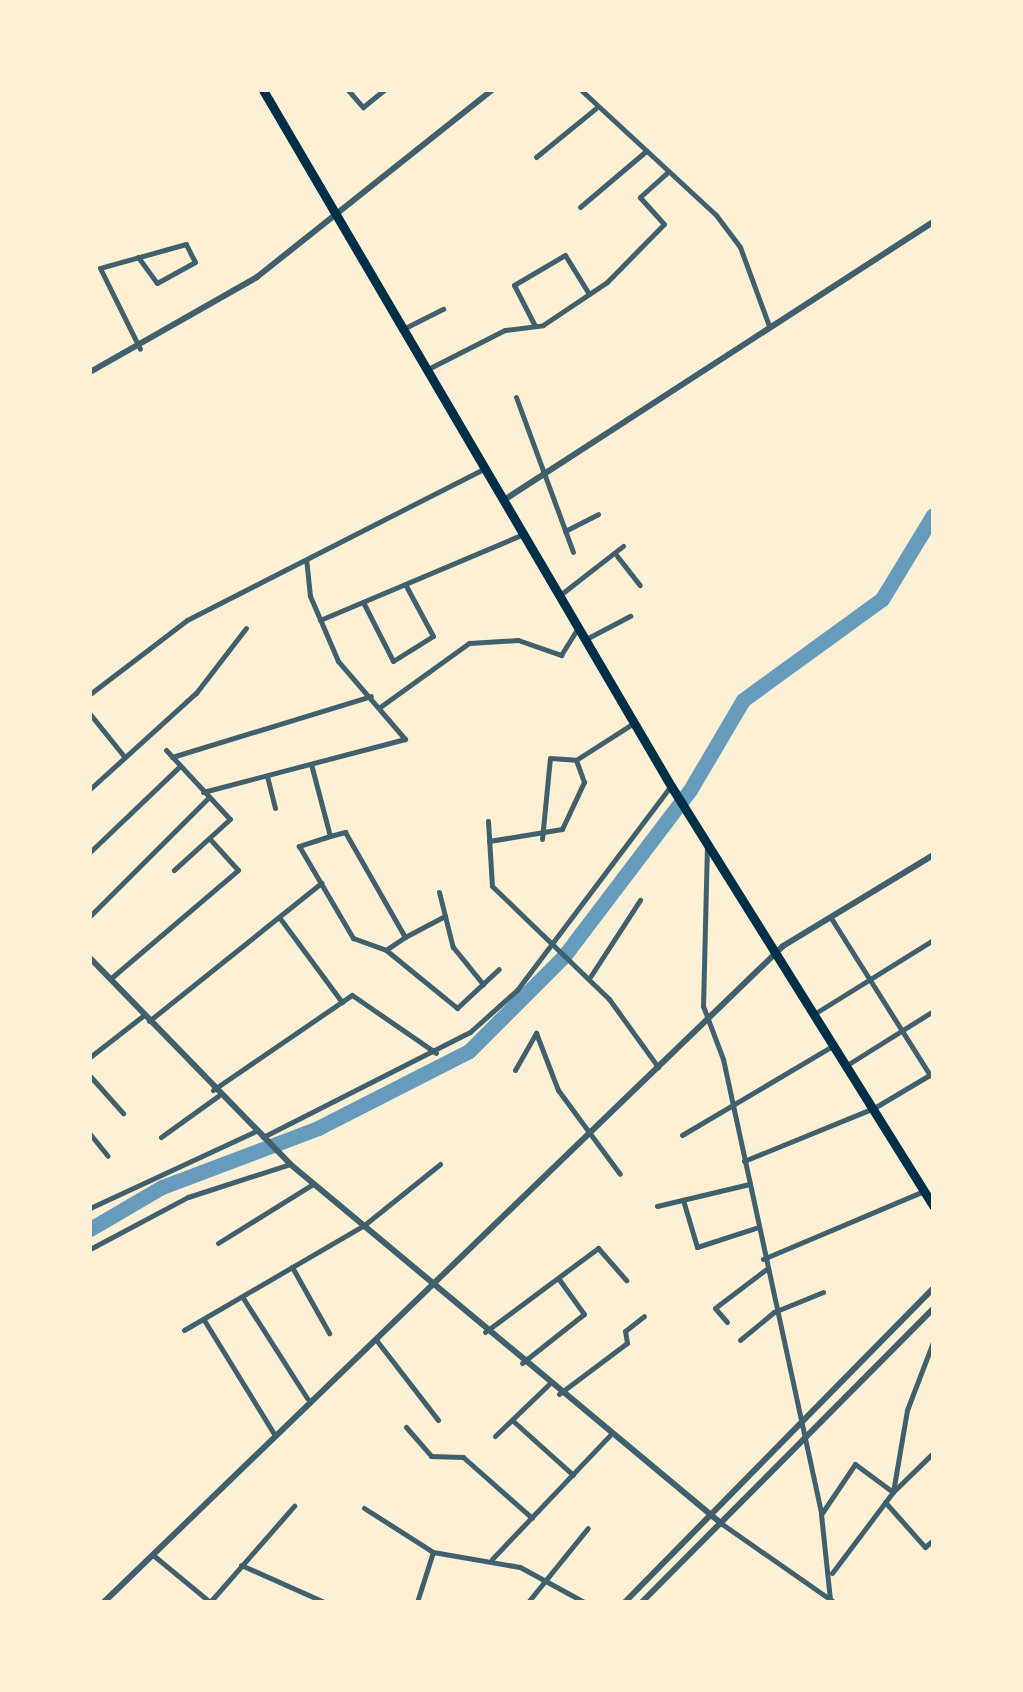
<!DOCTYPE html>
<html>
<head>
<meta charset="utf-8">
<style>
	body { margin:0 }
	#map { position:relative; width:1023px; height:1692px; overflow:hidden; background:#fdf0d5; font-family:"Source Sans 3",sans-serif }
	div>[style] { position:absolute }
	[style*='--x'] { left:calc(var(--x)*1px); top:calc(var(--y)*1px); width:calc(var(--w)*1px); rotate:calc(var(--a)*1deg) }
	.river>* { height:15px; margin:-7.5px; padding:0 7.5px; transform-origin:7.5px; border-radius:7.5px; background:#669bbc }
	.minor>* { height:5px; margin:-2.5px; padding:0 2.5px; transform-origin:2.5px; border-radius:2.5px; background:#3f606c }
	.tertiary>* { height:6px; margin:-3px; padding:0 3px; transform-origin:3px; border-radius:3px; background:#3f606c }
	.trunk>* { height:9px; margin:-4.5px; padding:0 4.5px; transform-origin:4.5px; border-radius:4.5px; background:#003049 }
	span { translate:-50% -50%; white-space:nowrap; text-align:center; line-height:1.15; -webkit-text-stroke:9px #fdf0d5; paint-order:stroke }
	.frame { position:absolute; inset:0; border:92px solid #fdf0d5; pointer-events:none }
</style>
</head>
<body>
<div id="map">
	<div class="river">
		<i style="--x:90;--y:1229;--w:83;--a:-30.3"></i>
		<i style="--x:162;--y:1187;--w:167;--a:-20.7"></i>
		<i style="--x:318;--y:1128;--w:169;--a:-27"></i>
		<i style="--x:469;--y:1051;--w:134;--a:-45"></i>
		<i style="--x:564;--y:956;--w:208;--a:-52.8"></i>
		<i style="--x:690;--y:790;--w:104;--a:-59.5"></i>
		<i style="--x:743;--y:700;--w:172;--a:-36"></i>
		<i style="--x:882;--y:599;--w:98;--a:-58.7"></i>
	</div>
	<div class="minor">
		<i style="--x:348;--y:90;--w:23;--a:49"></i>
		<i style="--x:363;--y:107;--w:27;--a:-39"></i>
		<i style="--x:581;--y:90;--w:184;--a:42.8"></i>
		<i style="--x:716;--y:215;--w:40;--a:53"></i>
		<i style="--x:740;--y:247;--w:84;--a:69.8"></i>
		<i style="--x:536;--y:157;--w:77;--a:-39.2"></i>
		<i style="--x:580;--y:207;--w:87;--a:-40.3"></i>
		<i style="--x:138;--y:257;--w:32;--a:54"></i>
		<i style="--x:157;--y:283;--w:43;--a:-28.9"></i>
		<i style="--x:195;--y:262;--w:20;--a:-117"></i>
		<i style="--x:186;--y:244;--w:89;--a:164.4"></i>
		<i style="--x:100;--y:268;--w:90;--a:63.7"></i>
		<i style="--x:535;--y:326;--w:46;--a:-117.1"></i>
		<i style="--x:514;--y:285;--w:59;--a:-30.5"></i>
		<i style="--x:565;--y:255;--w:46;--a:58.4"></i>
		<i style="--x:403;--y:329;--w:45;--a:-26.6"></i>
		<i style="--x:428;--y:369;--w:86;--a:-26.9"></i>
		<i style="--x:505;--y:330;--w:38;--a:-7"></i>
		<i style="--x:543;--y:325;--w:77;--a:-33.9"></i>
		<i style="--x:607;--y:282;--w:81;--a:-45.5"></i>
		<i style="--x:664;--y:224;--w:36;--a:-132"></i>
		<i style="--x:640;--y:197;--w:38;--a:-42"></i>
		<i style="--x:516;--y:397;--w:165;--a:69.8"></i>
		<i style="--x:565;--y:531;--w:37;--a:-27"></i>
		<i style="--x:617;--y:556;--w:37;--a:52"></i>
		<i style="--x:560;--y:595;--w:80;--a:-37.9"></i>
		<i style="--x:363;--y:602;--w:66;--a:63"></i>
		<i style="--x:393;--y:661;--w:47;--a:-32"></i>
		<i style="--x:433;--y:636;--w:59;--a:-118.3"></i>
		<i style="--x:320;--y:620;--w:218;--a:-22.9"></i>
		<i style="--x:586;--y:639;--w:50;--a:-27.6"></i>
		<i style="--x:90;--y:694;--w:122;--a:-37.3"></i>
		<i style="--x:187;--y:620;--w:335;--a:-27"></i>
		<i style="--x:380;--y:707;--w:110;--a:-35.7"></i>
		<i style="--x:469;--y:643;--w:49;--a:-3.5"></i>
		<i style="--x:518;--y:640;--w:46;--a:19.2"></i>
		<i style="--x:561;--y:655;--w:31;--a:-58"></i>
		<i style="--x:90;--y:714;--w:53;--a:51.2"></i>
		<i style="--x:166;--y:750;--w:94;--a:47.2"></i>
		<i style="--x:230;--y:819;--w:76;--a:137.7"></i>
		<i style="--x:172;--y:757;--w:208;--a:-17"></i>
		<i style="--x:311;--y:764;--w:74;--a:75.2"></i>
		<i style="--x:330;--y:836;--w:16;--a:-15"></i>
		<i style="--x:345;--y:832;--w:121;--a:60.3"></i>
		<i style="--x:405;--y:937;--w:23;--a:146"></i>
		<i style="--x:386;--y:950;--w:92;--a:39.2"></i>
		<i style="--x:457;--y:1008;--w:57;--a:-42.9"></i>
		<i style="--x:267;--y:776;--w:33;--a:76"></i>
		<i style="--x:90;--y:789;--w:143;--a:-42.2"></i>
		<i style="--x:196;--y:693;--w:82;--a:-52.4"></i>
		<i style="--x:203;--y:792;--w:209;--a:-14.7"></i>
		<i style="--x:405;--y:739;--w:103;--a:-130.7"></i>
		<i style="--x:338;--y:661;--w:71;--a:-113.3"></i>
		<i style="--x:310;--y:596;--w:36;--a:-96"></i>
		<i style="--x:488;--y:821;--w:65;--a:86.5"></i>
		<i style="--x:492;--y:886;--w:163;--a:44"></i>
		<i style="--x:609;--y:999;--w:84;--a:54.2"></i>
		<i style="--x:330;--y:836;--w:33;--a:162"></i>
		<i style="--x:299;--y:846;--w:107;--a:59.6"></i>
		<i style="--x:353;--y:938;--w:35;--a:20"></i>
		<i style="--x:542;--y:839;--w:81;--a:-84.4"></i>
		<i style="--x:550;--y:758;--w:26;--a:4"></i>
		<i style="--x:576;--y:760;--w:67;--a:-32.7"></i>
		<i style="--x:489;--y:841;--w:74;--a:-9.3"></i>
		<i style="--x:562;--y:829;--w:52;--a:-64.9"></i>
		<i style="--x:584;--y:782;--w:23;--a:-110"></i>
		<i style="--x:707;--y:844;--w:162;--a:91.4"></i>
		<i style="--x:703;--y:1006;--w:57;--a:69.3"></i>
		<i style="--x:723;--y:1059;--w:465;--a:77.8"></i>
		<i style="--x:821;--y:1514;--w:85;--a:84"></i>
		<i style="--x:90;--y:852;--w:124;--a:-43.7"></i>
		<i style="--x:439;--y:892;--w:25;--a:76"></i>
		<i style="--x:90;--y:916;--w:167;--a:-45"></i>
		<i style="--x:279;--y:917;--w:106;--a:53.5"></i>
		<i style="--x:831;--y:918;--w:186;--a:57.8"></i>
		<i style="--x:405;--y:937;--w:45;--a:-27.7"></i>
		<i style="--x:445;--y:916;--w:32;--a:76"></i>
		<i style="--x:453;--y:947;--w:48;--a:51"></i>
		<i style="--x:590;--y:977;--w:92;--a:-57"></i>
		<i style="--x:110;--y:979;--w:168;--a:-40.4"></i>
		<i style="--x:238;--y:870;--w:43;--a:-132.2"></i>
		<i style="--x:814;--y:1014;--w:140;--a:-31.9"></i>
		<i style="--x:149;--y:1021;--w:221;--a:-38.7"></i>
		<i style="--x:90;--y:1057;--w:68;--a:-37.9"></i>
		<i style="--x:847;--y:1065;--w:102;--a:-32.1"></i>
		<i style="--x:515;--y:1070;--w:43;--a:-60.4"></i>
		<i style="--x:536;--y:1033;--w:61;--a:68.9"></i>
		<i style="--x:558;--y:1090;--w:104;--a:53.6"></i>
		<i style="--x:90;--y:1076;--w:50;--a:48.3"></i>
		<i style="--x:213;--y:1090;--w:168;--a:-34.4"></i>
		<i style="--x:352;--y:995;--w:102;--a:34.6"></i>
		<i style="--x:90;--y:1134;--w:28;--a:51"></i>
		<i style="--x:682;--y:1135;--w:177;--a:-30.6"></i>
		<i style="--x:161;--y:1137;--w:70;--a:-35.7"></i>
		<i style="--x:263;--y:1137;--w:232;--a:-26.9"></i>
		<i style="--x:470;--y:1032;--w:63;--a:-41.8"></i>
		<i style="--x:517;--y:990;--w:256;--a:-53"></i>
		<i style="--x:744;--y:1161;--w:140;--a:-22.2"></i>
		<i style="--x:874;--y:1108;--w:69;--a:-30.7"></i>
		<i style="--x:683;--y:1200;--w:49;--a:73.4"></i>
		<i style="--x:697;--y:1247;--w:62;--a:-17.9"></i>
		<i style="--x:657;--y:1206;--w:95;--a:-13.4"></i>
		<i style="--x:90;--y:1208;--w:183;--a:-24.9"></i>
		<i style="--x:218;--y:1243;--w:112;--a:-31.8"></i>
		<i style="--x:90;--y:1249;--w:111;--a:-28"></i>
		<i style="--x:188;--y:1197;--w:107;--a:-17.9"></i>
		<i style="--x:763;--y:1259;--w:175;--a:-22.9"></i>
		<i style="--x:292;--y:1267;--w:76;--a:60.7"></i>
		<i style="--x:243;--y:1298;--w:119;--a:57.4"></i>
		<i style="--x:204;--y:1320;--w:134;--a:58.4"></i>
		<i style="--x:727;--y:1322;--w:18;--a:-131"></i>
		<i style="--x:715;--y:1308;--w:63;--a:-37.2"></i>
		<i style="--x:184;--y:1330;--w:207;--a:-30.2"></i>
		<i style="--x:363;--y:1226;--w:99;--a:-38.8"></i>
		<i style="--x:485;--y:1332;--w:141;--a:-36.6"></i>
		<i style="--x:598;--y:1248;--w:43;--a:48.8"></i>
		<i style="--x:740;--y:1340;--w:44;--a:-39.5"></i>
		<i style="--x:774;--y:1312;--w:53;--a:-22.2"></i>
		<i style="--x:377;--y:1341;--w:100;--a:52.3"></i>
		<i style="--x:522;--y:1363;--w:79;--a:-38.3"></i>
		<i style="--x:584;--y:1314;--w:44;--a:-125.8"></i>
		<i style="--x:559;--y:1394;--w:85;--a:-36.9"></i>
		<i style="--x:627;--y:1343;--w:12;--a:-99"></i>
		<i style="--x:625;--y:1331;--w:24;--a:-38"></i>
		<i style="--x:512;--y:1420;--w:82;--a:42"></i>
		<i style="--x:406;--y:1427;--w:38;--a:49"></i>
		<i style="--x:431;--y:1456;--w:32;--a:2"></i>
		<i style="--x:463;--y:1457;--w:92;--a:41.5"></i>
		<i style="--x:495;--y:1436;--w:74;--a:-43.9"></i>
		<i style="--x:885;--y:1502;--w:60;--a:48.4"></i>
		<i style="--x:925;--y:1547;--w:11;--a:-41"></i>
		<i style="--x:364;--y:1508;--w:82;--a:32.5"></i>
		<i style="--x:433;--y:1552;--w:88;--a:9.8"></i>
		<i style="--x:520;--y:1567;--w:73;--a:28.7"></i>
		<i style="--x:822;--y:1513;--w:59;--a:-56"></i>
		<i style="--x:855;--y:1464;--w:47;--a:36.4"></i>
		<i style="--x:893;--y:1492;--w:56;--a:-44.3"></i>
		<i style="--x:722;--y:1524;--w:136;--a:34.9"></i>
		<i style="--x:153;--y:1555;--w:74;--a:39.5"></i>
		<i style="--x:210;--y:1602;--w:128;--a:-48.8"></i>
		<i style="--x:492;--y:1559;--w:170;--a:-46.4"></i>
		<i style="--x:241;--y:1565;--w:91;--a:24"></i>
		<i style="--x:832;--y:1573;--w:101;--a:-53"></i>
		<i style="--x:893;--y:1492;--w:83;--a:-80.3"></i>
		<i style="--x:907;--y:1410;--w:73;--a:-69.1"></i>
		<i style="--x:417;--y:1602;--w:52;--a:-72.3"></i>
		<i style="--x:528;--y:1602;--w:95;--a:-51"></i>
	</div>
	<div class="tertiary">
		<i style="--x:90;--y:372;--w:192;--a:-29.6"></i>
		<i style="--x:257;--y:277;--w:300;--a:-38.5"></i>
		<i style="--x:504;--y:500;--w:511;--a:-32.94"></i>
		<i style="--x:90;--y:958;--w:287;--a:45.8"></i>
		<i style="--x:290;--y:1164;--w:562;--a:39.81"></i>
		<i style="--x:104;--y:1602;--w:944;--a:-44.01"></i>
		<i style="--x:783;--y:946;--w:175;--a:-31.2"></i>
		<i style="--x:625;--y:1602;--w:439;--a:-45.5"></i>
		<i style="--x:642;--y:1602;--w:413;--a:-45.2"></i>
	</div>
	<div class="trunk">
		<i style="--x:263;--y:90;--w:807;--a:59.62"></i>
		<i style="--x:671;--y:786;--w:495;--a:58"></i>
	</div>
	<div class="frame"></div>
</div>
</body>
</html>
